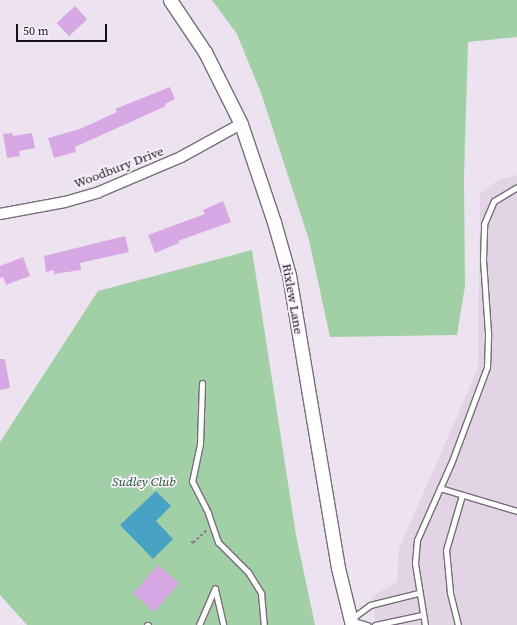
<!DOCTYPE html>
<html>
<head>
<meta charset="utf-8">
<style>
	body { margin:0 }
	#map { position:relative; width:517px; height:625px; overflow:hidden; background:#ede3f0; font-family:"Source Serif 4",serif }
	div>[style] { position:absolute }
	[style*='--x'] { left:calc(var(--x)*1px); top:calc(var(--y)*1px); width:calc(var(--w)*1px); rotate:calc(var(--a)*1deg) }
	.built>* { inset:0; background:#e2d3e5 }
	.green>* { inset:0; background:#a2d0a6 }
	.water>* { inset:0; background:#48a2c4 }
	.building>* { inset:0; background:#d8a8e5; transform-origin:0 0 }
	.path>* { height:2px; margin-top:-1px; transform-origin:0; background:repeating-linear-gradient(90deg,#837c85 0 3px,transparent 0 5px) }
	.roads { filter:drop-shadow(1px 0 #776e79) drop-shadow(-1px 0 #776e79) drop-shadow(0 1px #776e79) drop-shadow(0 -1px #776e79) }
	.service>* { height:5px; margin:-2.5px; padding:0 2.5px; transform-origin:2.5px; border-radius:2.5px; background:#fff }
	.minor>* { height:10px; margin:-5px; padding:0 5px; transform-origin:5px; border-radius:5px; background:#fff }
	.tertiary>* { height:13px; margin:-6.5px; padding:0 6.5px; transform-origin:6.5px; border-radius:6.5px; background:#fff }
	span { translate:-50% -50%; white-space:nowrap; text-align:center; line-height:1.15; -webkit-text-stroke:3.5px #fbf1fd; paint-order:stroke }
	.street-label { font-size:13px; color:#161317 }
	.park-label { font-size:13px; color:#115422; font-style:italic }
	.scale { position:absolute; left:16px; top:24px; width:91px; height:18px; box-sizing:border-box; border:2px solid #161317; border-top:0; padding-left:5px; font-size:12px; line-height:14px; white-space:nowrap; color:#161317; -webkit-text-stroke:3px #fbf1fd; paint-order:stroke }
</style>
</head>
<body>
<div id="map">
	<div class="built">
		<i style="clip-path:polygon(517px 175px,517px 625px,376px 625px,372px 596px,397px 582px,399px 549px,478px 368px,480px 194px,498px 180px)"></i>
	</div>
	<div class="green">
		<i style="clip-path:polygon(212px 0,517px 0,517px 37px,468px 42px,464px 177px,465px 286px,457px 335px,330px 337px,309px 240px,261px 93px,237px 34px)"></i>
		<i style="clip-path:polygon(252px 250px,296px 535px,315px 625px,27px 625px,0 595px,0 442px,98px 291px)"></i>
	</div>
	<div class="water">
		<i style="clip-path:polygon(156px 491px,171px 506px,156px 521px,173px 539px,153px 559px,120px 525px)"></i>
	</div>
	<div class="building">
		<i style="left:75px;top:6px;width:18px;height:25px;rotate:47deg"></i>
		<i style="clip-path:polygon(170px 87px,175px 99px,165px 104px,166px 106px,75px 147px,76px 152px,54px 158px,48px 138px,80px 129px,117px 112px,115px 109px)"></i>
		<i style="clip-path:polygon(12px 133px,13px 136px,32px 133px,35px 148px,19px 151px,20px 156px,7px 158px,3px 134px)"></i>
		<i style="clip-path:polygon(223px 201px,231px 222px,178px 241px,179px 243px,155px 253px,148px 235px,205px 214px,203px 210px)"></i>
		<i style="clip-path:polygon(125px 236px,129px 252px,80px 263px,81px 270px,54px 274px,54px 270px,46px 272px,44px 256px)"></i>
		<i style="clip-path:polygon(23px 257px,30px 276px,6px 285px,3px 277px,0 278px,0 266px)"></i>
		<i style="clip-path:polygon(0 359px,5px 359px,10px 388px,0 390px)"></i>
		<i style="left:158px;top:565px;width:28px;height:38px;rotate:41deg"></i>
	</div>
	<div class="path">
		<i style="--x:191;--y:541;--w:3;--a:45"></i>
		<i style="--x:193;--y:543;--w:18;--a:-43"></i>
	</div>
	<div class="roads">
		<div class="service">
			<i style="--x:202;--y:383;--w:61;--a:91.9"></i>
			<i style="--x:200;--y:444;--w:38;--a:102"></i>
			<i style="--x:192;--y:481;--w:36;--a:63"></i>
			<i style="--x:208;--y:513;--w:31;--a:71"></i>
			<i style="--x:218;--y:542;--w:42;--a:45"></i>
			<i style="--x:248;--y:572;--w:25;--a:58"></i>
			<i style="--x:261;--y:593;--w:32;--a:85"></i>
			<i style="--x:440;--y:488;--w:80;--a:16.6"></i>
			<i style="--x:215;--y:589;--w:37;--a:77"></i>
			<i style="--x:351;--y:619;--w:24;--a:-36"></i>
			<i style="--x:370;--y:605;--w:49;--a:-14"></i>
			<i style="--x:353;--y:621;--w:15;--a:16"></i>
			<i style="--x:147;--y:625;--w:1;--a:0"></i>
			<i style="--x:199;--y:625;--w:40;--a:-66.6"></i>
			<i style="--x:375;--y:625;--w:48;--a:-12"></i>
			<i style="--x:425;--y:625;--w:63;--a:-99.2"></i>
			<i style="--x:415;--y:563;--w:23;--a:-85"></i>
			<i style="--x:417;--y:540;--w:86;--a:-66.1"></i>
			<i style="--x:452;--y:461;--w:100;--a:-69.6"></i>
			<i style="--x:487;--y:367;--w:34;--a:-88"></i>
			<i style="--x:488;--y:333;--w:74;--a:-93.9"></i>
			<i style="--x:483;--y:259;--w:35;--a:-88"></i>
			<i style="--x:484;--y:224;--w:25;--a:-67"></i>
			<i style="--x:494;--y:201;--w:27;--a:-31"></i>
			<i style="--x:458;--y:625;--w:34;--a:-104"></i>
			<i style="--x:450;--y:592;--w:42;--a:-95.4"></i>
			<i style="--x:446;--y:550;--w:57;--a:-73.8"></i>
		</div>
		<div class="minor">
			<i style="--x:0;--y:214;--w:66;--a:-10.5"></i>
			<i style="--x:65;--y:202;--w:35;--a:-16"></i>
			<i style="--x:99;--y:192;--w:89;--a:-23.1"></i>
			<i style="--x:181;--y:157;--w:68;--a:-28.8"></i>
		</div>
		<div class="tertiary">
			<i style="--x:170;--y:0;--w:63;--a:56.1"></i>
			<i style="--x:205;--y:52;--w:80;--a:63.4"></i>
			<i style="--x:241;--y:124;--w:103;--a:71.4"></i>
			<i style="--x:274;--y:222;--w:55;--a:74.2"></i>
			<i style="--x:289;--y:275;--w:297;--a:80.5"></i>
			<i style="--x:338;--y:568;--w:59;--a:76.2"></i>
		</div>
	</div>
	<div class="street-label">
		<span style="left:119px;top:168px;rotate:-21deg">Woodbury Drive</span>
		<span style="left:292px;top:299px;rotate:80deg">Rixlew Lane</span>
	</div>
	<div class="park-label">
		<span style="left:144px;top:482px">Sudley Club</span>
	</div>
	<div class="scale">50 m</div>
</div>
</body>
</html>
